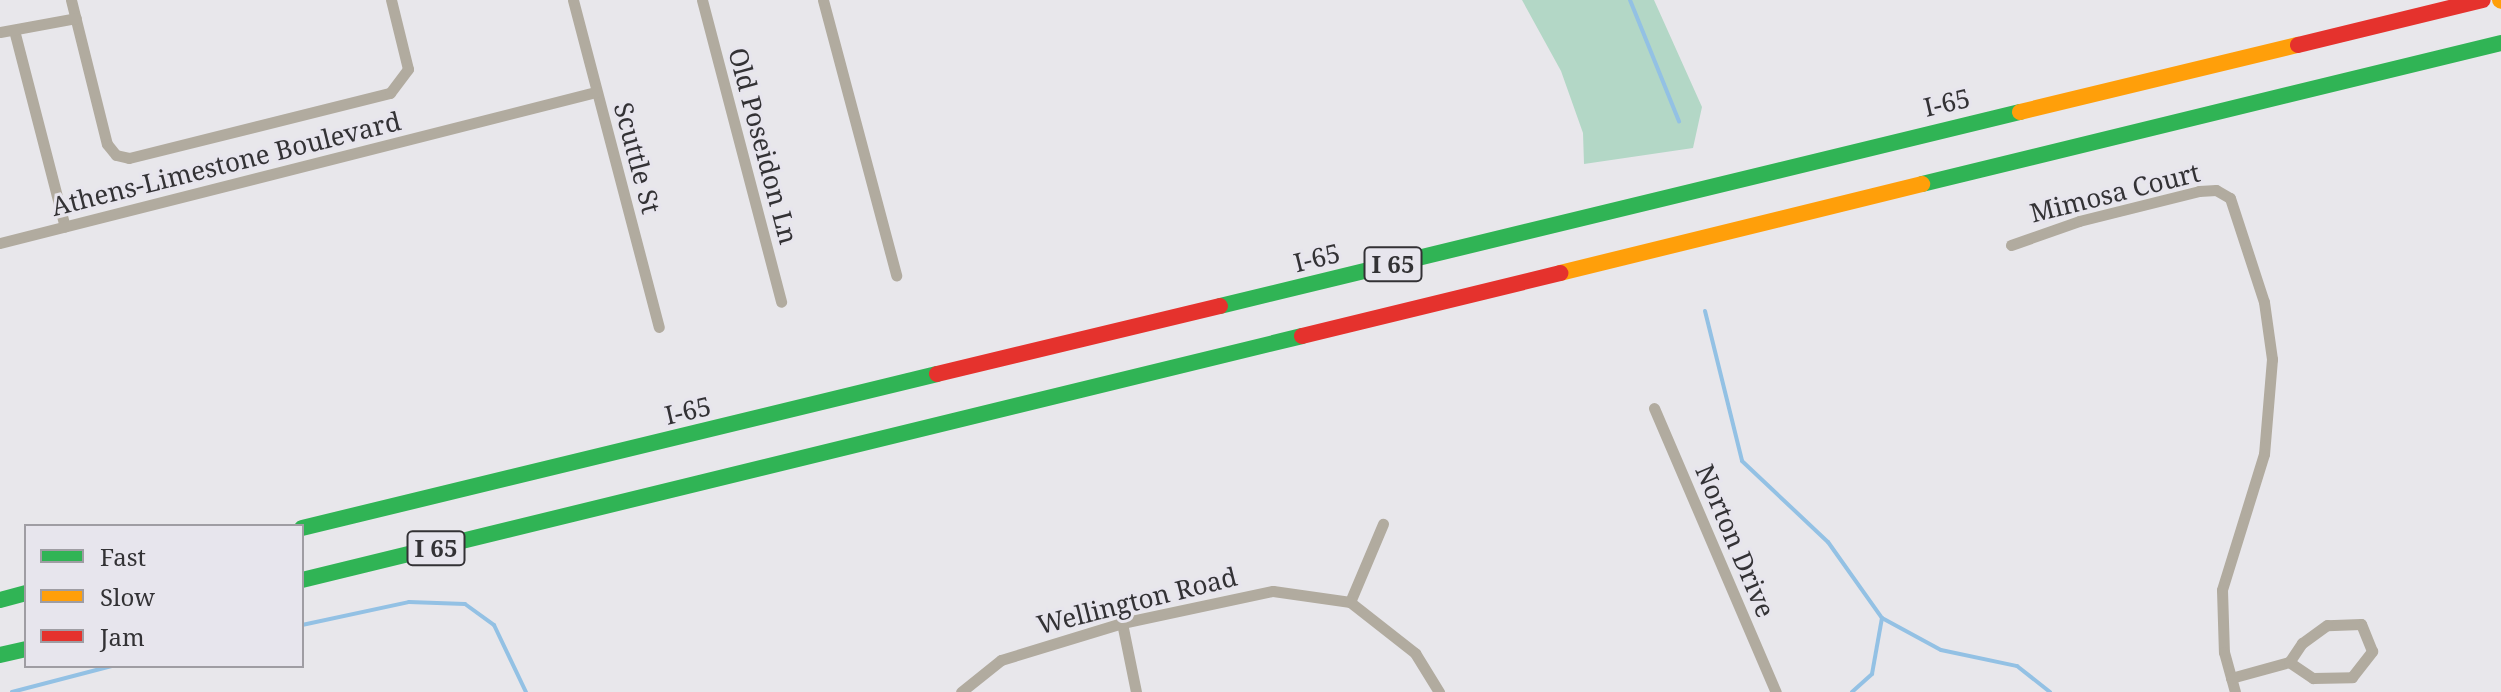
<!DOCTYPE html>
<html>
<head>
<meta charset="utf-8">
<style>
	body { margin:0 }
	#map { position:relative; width:2501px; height:692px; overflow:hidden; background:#e8e7eb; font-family:"Noto Serif",serif }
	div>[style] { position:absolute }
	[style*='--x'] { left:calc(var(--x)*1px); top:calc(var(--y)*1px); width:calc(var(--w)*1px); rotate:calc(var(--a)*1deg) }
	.green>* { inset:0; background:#b3d7c6 }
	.stream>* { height:4px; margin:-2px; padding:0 2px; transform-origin:2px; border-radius:2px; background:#93c1e4 }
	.street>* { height:11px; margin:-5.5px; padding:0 5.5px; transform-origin:5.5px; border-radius:5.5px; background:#b1ab9f }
	.fast>* { height:16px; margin:-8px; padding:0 8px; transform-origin:8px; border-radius:8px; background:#30b455 }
	.slow>* { height:16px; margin:-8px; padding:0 8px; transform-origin:8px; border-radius:8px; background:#ff9f0a }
	.jam>* { height:16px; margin:-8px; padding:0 8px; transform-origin:8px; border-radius:8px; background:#e5322d }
	span { translate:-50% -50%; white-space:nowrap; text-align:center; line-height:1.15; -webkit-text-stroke:6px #e7e5ed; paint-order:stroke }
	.shield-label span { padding:2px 6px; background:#e7e5ed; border:2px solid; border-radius:6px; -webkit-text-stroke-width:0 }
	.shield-label { font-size:24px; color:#333235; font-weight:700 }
	.street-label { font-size:26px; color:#333235 }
	.legend { position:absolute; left:24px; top:524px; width:280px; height:144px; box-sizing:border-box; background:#e7e5ed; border:2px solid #9f9da3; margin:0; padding:10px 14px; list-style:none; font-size:24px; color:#333235 }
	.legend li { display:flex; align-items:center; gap:16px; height:40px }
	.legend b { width:40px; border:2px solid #9f9da3 }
</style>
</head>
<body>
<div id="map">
	<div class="green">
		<i style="clip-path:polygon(1522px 0,1654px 0,1702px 107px,1693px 148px,1584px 164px,1583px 133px,1561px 71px)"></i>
	</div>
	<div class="stream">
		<i style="--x:1630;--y:0;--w:131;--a:68"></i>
		<i style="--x:1705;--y:311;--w:154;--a:76.1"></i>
		<i style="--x:1742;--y:461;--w:118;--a:43.3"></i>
		<i style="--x:1828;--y:542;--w:93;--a:54.6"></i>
		<i style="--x:1882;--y:618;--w:67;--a:28.5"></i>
		<i style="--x:1941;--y:650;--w:78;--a:11.9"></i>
		<i style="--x:2017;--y:666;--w:42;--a:38.2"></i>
		<i style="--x:302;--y:625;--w:109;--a:-12.1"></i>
		<i style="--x:409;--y:602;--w:56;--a:2"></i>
		<i style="--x:465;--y:604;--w:36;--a:36"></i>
		<i style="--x:494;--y:625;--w:74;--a:64.5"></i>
		<i style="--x:12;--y:692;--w:103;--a:-14.6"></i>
		<i style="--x:1852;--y:692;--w:27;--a:-42"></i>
		<i style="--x:1872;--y:674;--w:57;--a:-79.9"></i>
	</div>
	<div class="street">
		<i style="--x:71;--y:0;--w:148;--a:76"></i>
		<i style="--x:107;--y:144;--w:14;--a:51"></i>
		<i style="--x:116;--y:155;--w:13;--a:13"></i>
		<i style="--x:129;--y:158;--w:269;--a:-14"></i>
		<i style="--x:390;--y:93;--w:30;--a:-53"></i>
		<i style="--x:408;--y:69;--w:71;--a:-103.8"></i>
		<i style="--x:573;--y:0;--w:338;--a:75.3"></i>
		<i style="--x:702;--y:0;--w:312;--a:75.3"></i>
		<i style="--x:823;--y:0;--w:285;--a:75.1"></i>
		<i style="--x:14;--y:30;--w:203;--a:75.5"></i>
		<i style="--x:0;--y:32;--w:77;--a:-10.4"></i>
		<i style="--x:0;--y:243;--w:615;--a:-14.22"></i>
		<i style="--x:2011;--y:245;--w:72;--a:-19.4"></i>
		<i style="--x:2079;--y:221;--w:124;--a:-14"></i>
		<i style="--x:2199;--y:191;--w:17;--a:-3"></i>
		<i style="--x:2216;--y:190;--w:16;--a:30"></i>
		<i style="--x:2230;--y:198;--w:109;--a:71.9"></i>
		<i style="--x:2264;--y:302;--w:58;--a:82"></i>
		<i style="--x:2272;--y:359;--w:95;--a:94.8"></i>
		<i style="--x:2264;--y:454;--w:142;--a:107.2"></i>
		<i style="--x:2222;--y:590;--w:62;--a:88.2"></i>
		<i style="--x:2224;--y:652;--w:41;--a:74.6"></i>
		<i style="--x:1654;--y:408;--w:309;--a:66.8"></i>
		<i style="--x:1350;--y:602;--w:85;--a:-67.1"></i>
		<i style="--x:1122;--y:623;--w:70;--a:78.5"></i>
		<i style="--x:2231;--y:678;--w:60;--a:-15.4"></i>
		<i style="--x:2289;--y:662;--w:29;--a:34"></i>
		<i style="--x:2313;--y:678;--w:39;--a:-1"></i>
		<i style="--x:2352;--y:677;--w:33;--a:-52"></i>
		<i style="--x:2372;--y:651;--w:29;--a:-112"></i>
		<i style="--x:2361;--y:624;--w:34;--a:178"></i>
		<i style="--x:2327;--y:625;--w:31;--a:144"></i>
		<i style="--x:2302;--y:643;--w:23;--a:124"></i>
		<i style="--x:961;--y:692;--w:51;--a:-38.7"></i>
		<i style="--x:1001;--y:660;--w:127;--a:-17"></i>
		<i style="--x:1122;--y:623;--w:154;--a:-12"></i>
		<i style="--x:1273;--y:591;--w:78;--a:8.1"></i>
		<i style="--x:1350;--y:602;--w:83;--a:38.1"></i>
		<i style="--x:1415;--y:653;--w:46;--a:58.4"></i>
	</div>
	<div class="fast">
		<i style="--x:1922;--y:184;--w:596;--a:-13.69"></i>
		<i style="--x:1220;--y:306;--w:823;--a:-13.63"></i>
		<i style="--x:302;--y:528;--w:653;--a:-13.63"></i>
		<i style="--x:302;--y:580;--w:1029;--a:-13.71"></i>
		<i style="--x:0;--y:600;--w:27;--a:-15"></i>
		<i style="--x:0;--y:655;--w:27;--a:-13"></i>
	</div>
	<div class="slow">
		<i style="--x:2500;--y:0;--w:1;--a:45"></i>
		<i style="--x:2020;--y:112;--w:286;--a:-13.6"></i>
		<i style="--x:1560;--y:273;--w:373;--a:-13.8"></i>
	</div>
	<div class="jam">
		<i style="--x:2298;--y:45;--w:190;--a:-13.7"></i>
		<i style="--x:1302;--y:336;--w:266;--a:-13.7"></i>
		<i style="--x:937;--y:374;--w:291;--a:-13.5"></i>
	</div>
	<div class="shield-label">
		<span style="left:1393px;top:264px">I 65</span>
		<span style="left:436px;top:548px">I 65</span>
	</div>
	<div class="street-label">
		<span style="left:1947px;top:103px;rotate:-13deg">I-65</span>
		<span style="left:763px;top:146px;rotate:75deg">Old Poseidon Ln</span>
		<span style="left:637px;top:158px;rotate:75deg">Scuttle St</span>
		<span style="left:226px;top:164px;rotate:-14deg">Athens-Limestone Boulevard</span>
		<span style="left:2115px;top:193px;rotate:-14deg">Mimosa Court</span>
		<span style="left:1317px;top:258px;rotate:-14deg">I-65</span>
		<span style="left:688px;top:411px;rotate:-13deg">I-65</span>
		<span style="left:1735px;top:541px;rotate:67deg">Norton Drive</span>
		<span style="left:1137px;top:601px;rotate:-14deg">Wellington Road</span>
	</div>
	<ul class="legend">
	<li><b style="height:10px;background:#30b455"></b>Fast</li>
	<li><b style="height:10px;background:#ff9f0a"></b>Slow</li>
	<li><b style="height:10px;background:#e5322d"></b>Jam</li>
	</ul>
</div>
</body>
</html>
